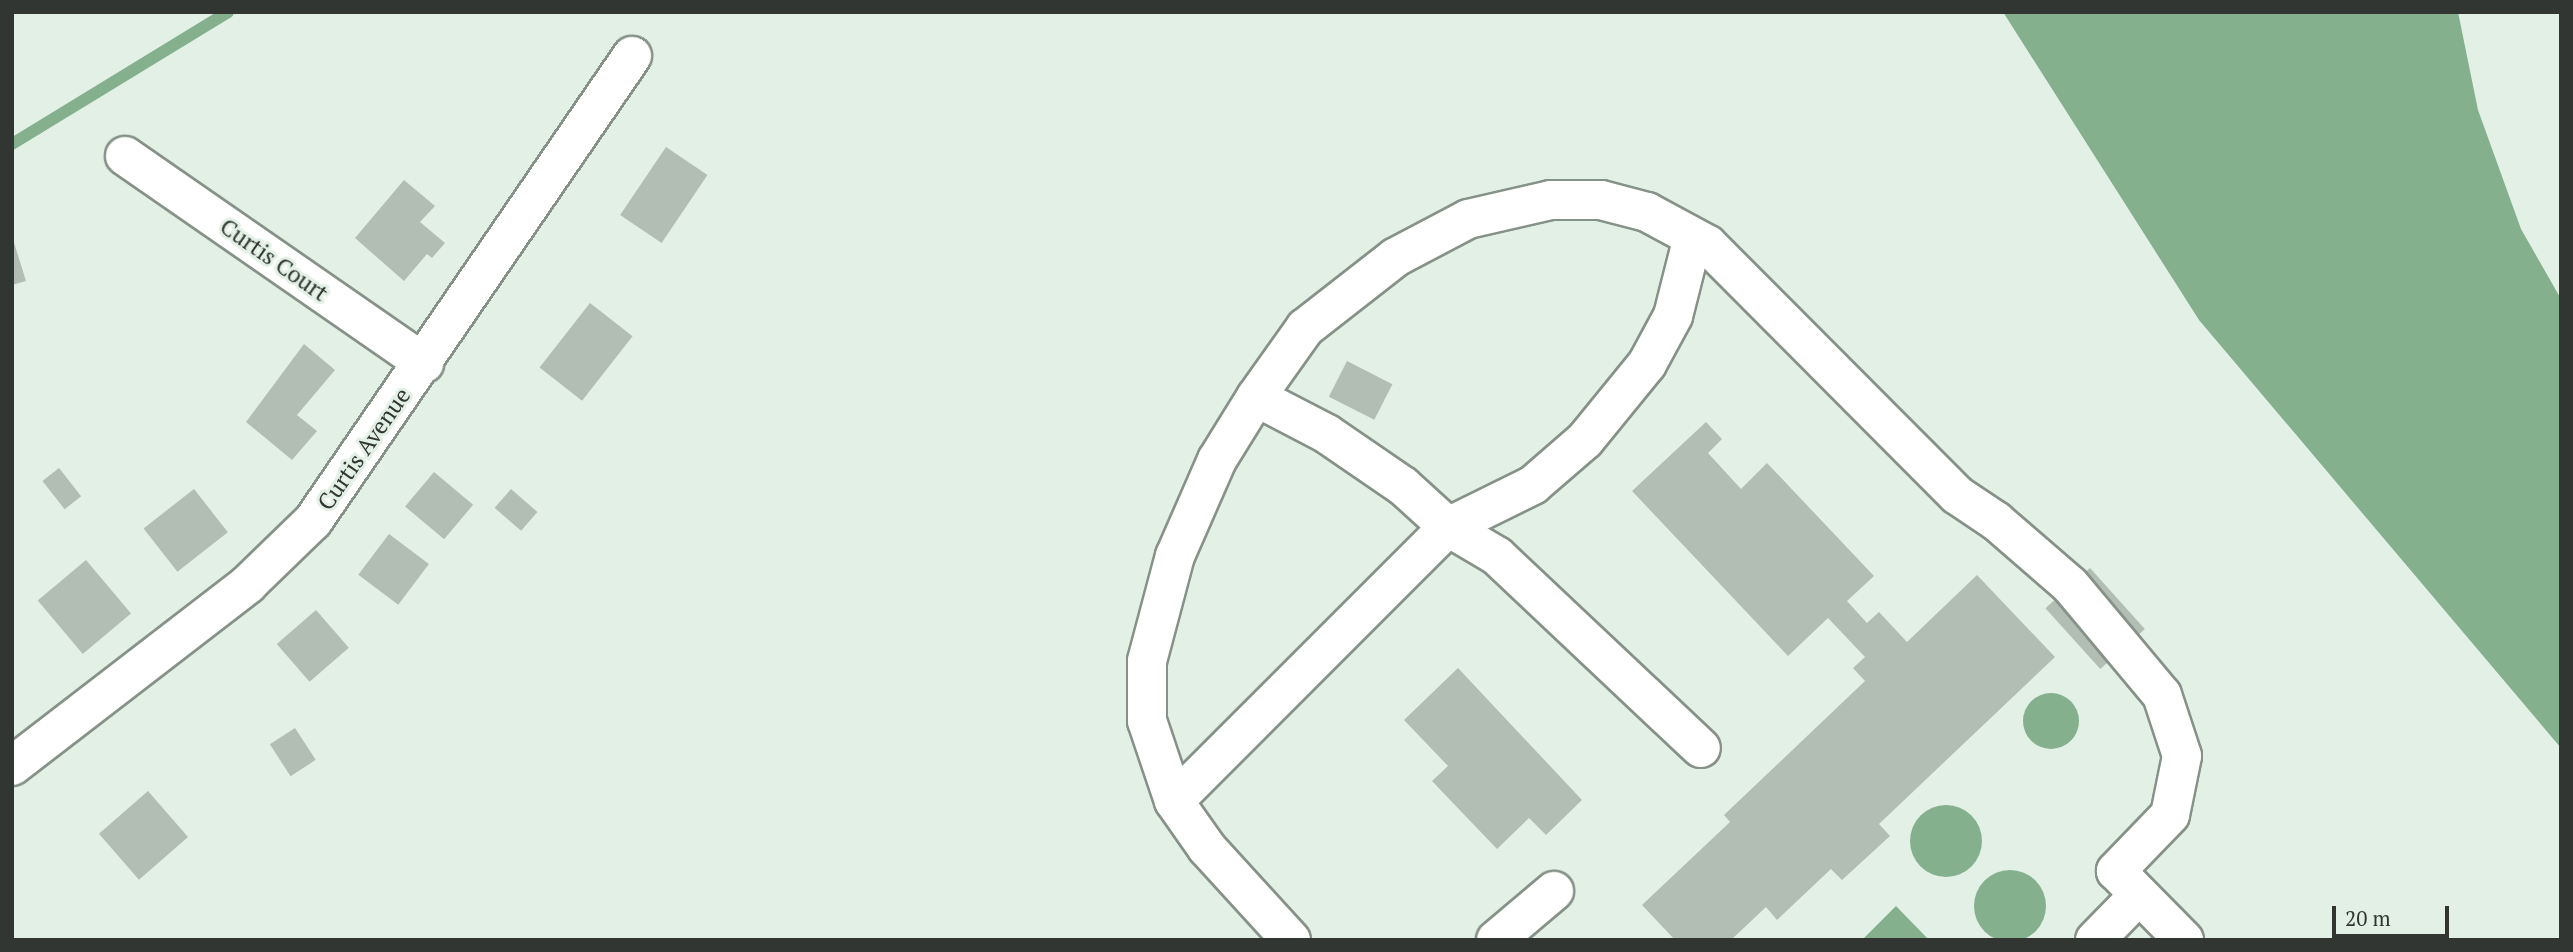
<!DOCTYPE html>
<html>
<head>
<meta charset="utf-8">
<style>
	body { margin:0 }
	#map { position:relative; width:2573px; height:952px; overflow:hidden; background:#e3f0e6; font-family:"PT Serif",serif }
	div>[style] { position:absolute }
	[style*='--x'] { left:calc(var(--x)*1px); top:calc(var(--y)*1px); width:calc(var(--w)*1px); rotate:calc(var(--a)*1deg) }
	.water>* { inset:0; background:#84b08e }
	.round { border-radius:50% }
	.stream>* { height:12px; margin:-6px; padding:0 6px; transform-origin:6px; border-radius:6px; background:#84b08e }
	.building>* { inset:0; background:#b2beb4; transform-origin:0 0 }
	.roads { filter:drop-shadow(2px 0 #869288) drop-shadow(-2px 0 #869288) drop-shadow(0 2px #869288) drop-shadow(0 -2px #869288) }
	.minor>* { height:38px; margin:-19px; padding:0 19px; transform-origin:19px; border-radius:19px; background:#fff }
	span { translate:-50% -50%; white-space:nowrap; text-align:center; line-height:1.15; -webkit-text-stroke:6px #e3f0e6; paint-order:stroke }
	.street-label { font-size:23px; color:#313632 }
	.frame { position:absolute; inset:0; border:14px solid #313632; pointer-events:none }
	.scale { position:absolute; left:2332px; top:906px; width:117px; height:32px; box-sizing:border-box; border:4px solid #313632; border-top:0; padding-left:9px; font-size:21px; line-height:24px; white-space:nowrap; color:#313632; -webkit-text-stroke:5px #e3f0e6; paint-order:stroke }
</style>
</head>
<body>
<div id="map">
	<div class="water">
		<i style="clip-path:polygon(2003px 12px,2458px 12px,2478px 110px,2521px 229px,2561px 299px,2561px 748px,2199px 320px)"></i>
		<i class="round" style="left:2023px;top:693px;width:56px;height:56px"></i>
		<i class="round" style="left:1910px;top:805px;width:72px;height:72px"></i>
		<i class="round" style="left:1974px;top:870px;width:72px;height:72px"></i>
		<i style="clip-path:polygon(1896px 906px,1929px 940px,1862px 940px)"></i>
	</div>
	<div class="stream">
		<i style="--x:12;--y:144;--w:253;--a:-31.4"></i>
	</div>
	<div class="building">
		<i style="left:666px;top:147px;width:50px;height:82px;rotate:34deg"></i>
		<i style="clip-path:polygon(404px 180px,435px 206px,420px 222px,445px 243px,432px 258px,427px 254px,404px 281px,355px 238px)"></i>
		<i style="clip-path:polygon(12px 236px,26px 281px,12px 285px)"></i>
		<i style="left:590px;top:303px;width:54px;height:82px;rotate:38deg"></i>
		<i style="clip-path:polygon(304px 344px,335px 370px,297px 415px,317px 431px,292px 460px,246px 422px)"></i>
		<i style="left:1347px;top:361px;width:51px;height:40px;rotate:27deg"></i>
		<i style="clip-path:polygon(1706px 422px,1722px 439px,1708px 453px,1741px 489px,1767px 463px,1874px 576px,1847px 601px,1867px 623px,1879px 612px,1907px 642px,1977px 575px,2055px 657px,1879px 824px,1890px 836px,1842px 880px,1831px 869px,1777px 920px,1766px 907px,1731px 940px,1675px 940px,1642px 905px,1730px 822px,1724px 815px,1865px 681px,1853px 668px,1865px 657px,1828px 618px,1788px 656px,1632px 491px)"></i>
		<i style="left:59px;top:468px;width:36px;height:21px;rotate:52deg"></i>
		<i style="left:434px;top:472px;width:51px;height:45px;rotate:40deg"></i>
		<i style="left:194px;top:489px;width:55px;height:64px;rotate:52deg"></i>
		<i style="left:511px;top:489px;width:35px;height:25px;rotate:41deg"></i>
		<i style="left:389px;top:534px;width:50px;height:51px;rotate:37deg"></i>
		<i style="left:86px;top:560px;width:70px;height:63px;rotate:50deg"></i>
		<i style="left:2090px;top:568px;width:82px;height:60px;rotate:48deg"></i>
		<i style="left:316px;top:610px;width:50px;height:52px;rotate:49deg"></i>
		<i style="clip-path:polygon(1458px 668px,1582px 800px,1546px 835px,1529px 818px,1497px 849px,1432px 781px,1448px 766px,1404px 720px)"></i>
		<i style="left:295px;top:728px;width:38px;height:30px;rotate:57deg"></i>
		<i style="left:148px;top:791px;width:61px;height:65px;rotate:49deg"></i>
	</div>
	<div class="roads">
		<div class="minor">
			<i style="--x:125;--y:156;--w:364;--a:34.7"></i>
			<i style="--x:1256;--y:397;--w:85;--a:-54.6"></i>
			<i style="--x:1305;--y:328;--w:115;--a:-38"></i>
			<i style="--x:1396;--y:257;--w:81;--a:-27.8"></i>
			<i style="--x:1468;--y:219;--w:85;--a:-12.9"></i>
			<i style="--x:1551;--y:200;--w:50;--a:0"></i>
			<i style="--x:1601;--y:200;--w:48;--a:14.6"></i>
			<i style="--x:1647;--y:212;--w:69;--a:28.4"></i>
			<i style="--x:1708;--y:245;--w:353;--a:45.1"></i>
			<i style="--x:1957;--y:495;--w:47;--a:33.7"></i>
			<i style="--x:1996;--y:521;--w:98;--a:40.9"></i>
			<i style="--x:2070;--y:585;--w:143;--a:50.1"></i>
			<i style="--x:2162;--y:695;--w:64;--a:71.8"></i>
			<i style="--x:2182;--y:756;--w:60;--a:101.5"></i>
			<i style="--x:2170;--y:815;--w:78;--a:134"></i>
			<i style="--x:2116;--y:871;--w:97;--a:45.4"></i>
			<i style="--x:12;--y:766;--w:298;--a:-37.6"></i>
			<i style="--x:248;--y:584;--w:91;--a:-44.1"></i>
			<i style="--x:313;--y:521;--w:564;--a:-55.55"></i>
			<i style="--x:1174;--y:801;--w:387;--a:-45"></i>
			<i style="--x:1448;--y:527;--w:57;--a:30.6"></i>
			<i style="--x:1497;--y:556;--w:280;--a:43.3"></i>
			<i style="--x:1291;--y:940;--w:125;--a:-132.4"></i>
			<i style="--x:1207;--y:848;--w:57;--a:-125.1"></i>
			<i style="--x:1174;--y:801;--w:84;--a:-108.6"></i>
			<i style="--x:1147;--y:721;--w:60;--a:-90"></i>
			<i style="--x:1147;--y:661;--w:109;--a:-75.1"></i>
			<i style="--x:1175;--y:556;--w:105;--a:-66.4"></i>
			<i style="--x:1217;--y:460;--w:74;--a:-58.2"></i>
			<i style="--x:1256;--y:397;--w:80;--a:27.5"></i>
			<i style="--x:1327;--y:434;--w:92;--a:34.4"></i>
			<i style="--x:1403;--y:486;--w:61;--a:42.3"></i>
			<i style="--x:1448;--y:527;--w:95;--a:-26.3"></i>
			<i style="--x:1533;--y:485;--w:69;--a:-40.9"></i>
			<i style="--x:1585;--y:440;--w:98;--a:-50.8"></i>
			<i style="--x:1647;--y:364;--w:55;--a:-61.6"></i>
			<i style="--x:1673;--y:316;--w:81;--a:-75.8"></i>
			<i style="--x:1496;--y:940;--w:76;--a:-40.2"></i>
			<i style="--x:2095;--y:940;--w:63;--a:-45.6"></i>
		</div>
	</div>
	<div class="street-label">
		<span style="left:274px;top:260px;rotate:35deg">Curtis Court</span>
		<span style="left:364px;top:449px;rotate:-55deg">Curtis Avenue</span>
	</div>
	<div class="frame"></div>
	<div class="scale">20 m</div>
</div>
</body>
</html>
